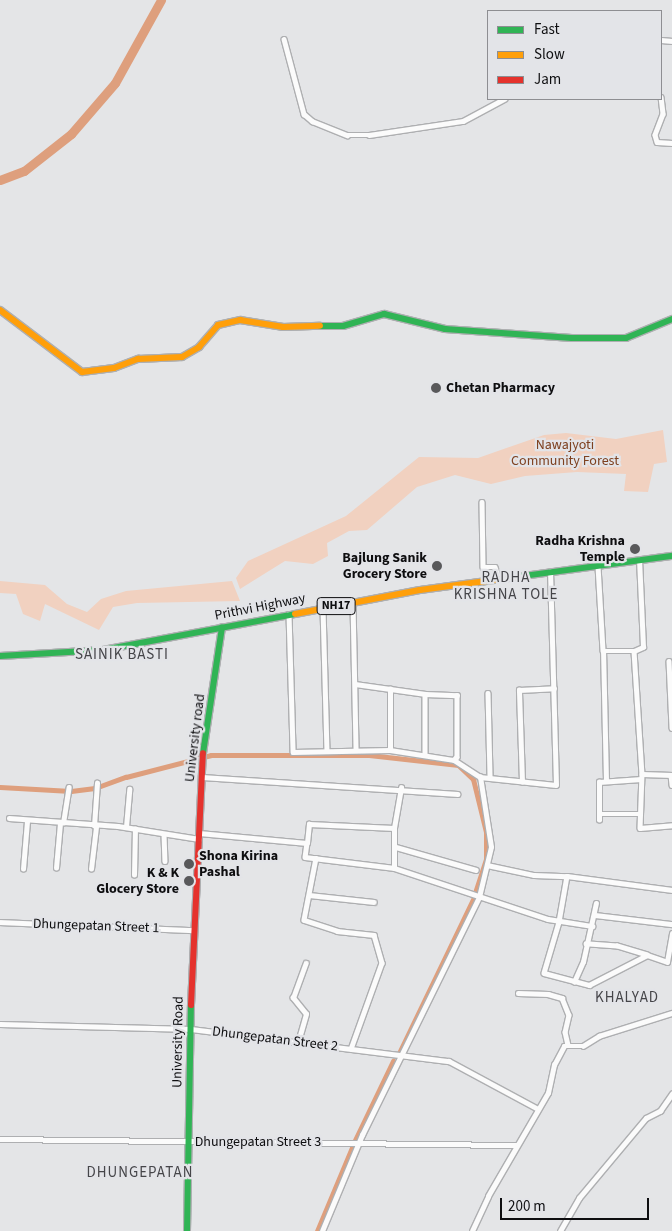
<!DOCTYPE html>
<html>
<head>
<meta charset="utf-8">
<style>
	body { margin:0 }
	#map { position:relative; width:672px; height:1231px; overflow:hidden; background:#e4e5e7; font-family:"Source Sans 3",sans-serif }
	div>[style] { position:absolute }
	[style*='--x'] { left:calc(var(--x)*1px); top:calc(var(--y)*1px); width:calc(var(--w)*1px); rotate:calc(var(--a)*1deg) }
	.green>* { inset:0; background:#f1d1c0 }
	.canal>* { height:5px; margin:-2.5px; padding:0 2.5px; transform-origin:2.5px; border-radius:2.5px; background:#de9f7d }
	.river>* { height:9px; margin:-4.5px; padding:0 4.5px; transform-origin:4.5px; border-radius:4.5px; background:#de9f7d }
	.roads { filter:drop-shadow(1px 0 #aeafb1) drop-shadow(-1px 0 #aeafb1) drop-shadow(0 1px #aeafb1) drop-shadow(0 -1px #aeafb1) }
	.street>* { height:4.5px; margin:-2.25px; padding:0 2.25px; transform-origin:2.25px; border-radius:2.25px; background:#fbfbfb }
	.fast>* { height:6px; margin:-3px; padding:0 3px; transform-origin:3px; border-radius:3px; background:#30b455 }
	.slow>* { height:6px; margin:-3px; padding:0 3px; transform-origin:3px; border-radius:3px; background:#ff9f0a }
	.jam>* { height:6px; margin:-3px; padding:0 3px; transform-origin:3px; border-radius:3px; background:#e5322d }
	.dots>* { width:14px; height:14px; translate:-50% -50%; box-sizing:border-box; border:2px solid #e3e4e8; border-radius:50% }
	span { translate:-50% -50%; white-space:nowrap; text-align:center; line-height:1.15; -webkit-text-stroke:4.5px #e3e4e8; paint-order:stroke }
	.shield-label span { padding:1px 4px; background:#e3e4e8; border:1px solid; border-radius:4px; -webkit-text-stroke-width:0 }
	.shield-label { font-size:12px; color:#0e0e10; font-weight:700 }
	.poi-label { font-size:14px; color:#0e0e10; font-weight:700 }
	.left { translate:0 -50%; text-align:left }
	.right { translate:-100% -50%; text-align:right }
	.park-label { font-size:14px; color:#7e4120 }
	.street-label { font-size:14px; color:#0e0e10 }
	.neighbourhood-label { font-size:15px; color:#454549; letter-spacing:1px }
	.legend { position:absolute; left:487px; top:10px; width:175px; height:90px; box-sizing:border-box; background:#e3e4e8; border:1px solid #8e8e92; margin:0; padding:6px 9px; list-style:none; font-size:15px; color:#0e0e10 }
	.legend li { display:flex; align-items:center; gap:10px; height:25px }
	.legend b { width:25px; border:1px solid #8e8e92 }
	.scale { position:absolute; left:500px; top:1198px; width:149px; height:22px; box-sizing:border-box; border:2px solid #0e0e10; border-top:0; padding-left:6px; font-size:15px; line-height:18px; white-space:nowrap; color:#0e0e10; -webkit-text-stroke:4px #e3e4e8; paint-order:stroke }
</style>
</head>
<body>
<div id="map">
	<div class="green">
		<i style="clip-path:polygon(663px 430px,667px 462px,654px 464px,648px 492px,624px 491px,626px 474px,577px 472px,525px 476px,491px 484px,455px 475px,417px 487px,367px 530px,349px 531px,327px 543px,328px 556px,313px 564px,285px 561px,240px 589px,236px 578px,248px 561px,346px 516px,419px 457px,478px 458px,544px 435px,566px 433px,616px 439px)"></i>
		<i style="clip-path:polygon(0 581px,45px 585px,67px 604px,87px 612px,101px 599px,126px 591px,232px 581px,240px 601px,137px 603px,113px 607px,99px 630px,45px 604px,40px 621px,23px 614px,16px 594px,0 593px)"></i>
	</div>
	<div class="canal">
		<i style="--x:0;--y:787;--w:71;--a:3.2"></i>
		<i style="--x:71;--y:791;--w:24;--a:-7"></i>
		<i style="--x:95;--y:788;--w:33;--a:-20"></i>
		<i style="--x:126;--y:777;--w:88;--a:-14.5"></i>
		<i style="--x:211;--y:755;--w:158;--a:0"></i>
		<i style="--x:369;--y:755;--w:90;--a:6.4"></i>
		<i style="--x:458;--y:765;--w:21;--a:43"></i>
		<i style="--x:473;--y:779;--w:55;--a:76.2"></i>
		<i style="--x:486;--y:832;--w:27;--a:90"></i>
		<i style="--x:486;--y:859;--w:33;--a:108"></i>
		<i style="--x:399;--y:1053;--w:175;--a:-64.3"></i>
		<i style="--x:355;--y:1140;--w:88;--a:-64.3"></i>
		<i style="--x:317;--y:1231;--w:93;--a:-67.3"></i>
	</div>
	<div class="river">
		<i style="--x:0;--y:180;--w:26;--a:-21"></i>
		<i style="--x:24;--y:171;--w:60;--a:-38.2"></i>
		<i style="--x:71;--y:134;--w:67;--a:-49.2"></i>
		<i style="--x:115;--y:83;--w:95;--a:-61"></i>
	</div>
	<div class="roads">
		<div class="street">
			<i style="--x:284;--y:39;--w:78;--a:75.1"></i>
			<i style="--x:304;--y:114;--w:11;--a:41"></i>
			<i style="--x:312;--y:121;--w:38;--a:22"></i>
			<i style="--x:347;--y:135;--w:22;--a:0"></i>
			<i style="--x:369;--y:135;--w:95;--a:-8.5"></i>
			<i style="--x:463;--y:121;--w:47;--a:-28.2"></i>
			<i style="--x:661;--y:40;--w:11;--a:5"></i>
			<i style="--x:661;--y:97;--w:17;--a:83"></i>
			<i style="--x:663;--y:114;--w:22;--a:111"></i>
			<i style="--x:655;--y:135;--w:7;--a:74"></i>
			<i style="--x:657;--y:142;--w:15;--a:4"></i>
			<i style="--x:482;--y:502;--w:65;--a:89.1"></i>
			<i style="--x:483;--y:567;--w:12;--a:0"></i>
			<i style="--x:495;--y:567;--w:13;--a:72"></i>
			<i style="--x:598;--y:566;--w:85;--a:86.6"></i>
			<i style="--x:353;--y:603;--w:147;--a:88.8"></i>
			<i style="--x:323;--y:608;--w:143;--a:88.4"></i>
			<i style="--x:289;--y:614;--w:138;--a:88.3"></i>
			<i style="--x:293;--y:752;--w:97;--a:-1.2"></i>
			<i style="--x:390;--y:750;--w:65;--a:8.9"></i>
			<i style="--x:634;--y:651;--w:10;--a:-24"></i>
			<i style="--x:643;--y:647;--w:87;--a:-92.6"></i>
			<i style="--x:669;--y:661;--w:67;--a:87.4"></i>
			<i style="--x:355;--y:684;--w:71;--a:8.1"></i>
			<i style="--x:425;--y:694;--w:32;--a:2"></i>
			<i style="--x:457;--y:695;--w:62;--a:90"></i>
			<i style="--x:457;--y:757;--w:4;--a:135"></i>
			<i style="--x:454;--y:760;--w:31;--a:33"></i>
			<i style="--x:480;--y:777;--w:76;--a:6"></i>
			<i style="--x:556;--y:785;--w:213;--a:-91.6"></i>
			<i style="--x:488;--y:693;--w:84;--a:88.6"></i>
			<i style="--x:425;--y:694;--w:61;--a:90"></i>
			<i style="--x:390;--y:750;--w:61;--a:-90"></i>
			<i style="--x:642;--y:774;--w:54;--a:92.1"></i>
			<i style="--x:640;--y:828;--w:32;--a:-5"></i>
			<i style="--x:671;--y:775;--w:10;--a:84"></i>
			<i style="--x:202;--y:777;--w:256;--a:3.8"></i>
			<i style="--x:606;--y:781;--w:130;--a:-91.3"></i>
			<i style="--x:603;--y:651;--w:31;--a:0"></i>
			<i style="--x:634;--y:651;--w:123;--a:86.3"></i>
			<i style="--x:642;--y:774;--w:30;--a:2"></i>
			<i style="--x:522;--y:782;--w:92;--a:-91.9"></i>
			<i style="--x:519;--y:690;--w:35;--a:-3"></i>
			<i style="--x:599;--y:814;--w:42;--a:0"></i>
			<i style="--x:9;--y:818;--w:109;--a:4.2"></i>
			<i style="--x:118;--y:826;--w:82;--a:9.1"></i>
			<i style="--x:599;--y:820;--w:38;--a:-90"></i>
			<i style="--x:599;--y:782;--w:42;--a:-4.1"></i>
			<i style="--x:63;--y:823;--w:36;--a:-81"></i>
			<i style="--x:94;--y:826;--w:43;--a:-86"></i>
			<i style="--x:126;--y:827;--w:38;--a:-85"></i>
			<i style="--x:199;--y:833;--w:108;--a:5.3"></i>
			<i style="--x:307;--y:843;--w:19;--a:-84"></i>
			<i style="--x:309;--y:824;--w:85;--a:2.7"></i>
			<i style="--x:164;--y:834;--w:27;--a:88"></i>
			<i style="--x:307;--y:843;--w:14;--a:98"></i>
			<i style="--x:305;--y:857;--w:90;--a:7"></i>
			<i style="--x:394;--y:868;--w:162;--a:18.3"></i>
			<i style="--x:548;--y:919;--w:45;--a:9"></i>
			<i style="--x:396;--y:847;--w:83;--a:16"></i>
			<i style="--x:316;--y:858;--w:63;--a:101"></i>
			<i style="--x:304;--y:920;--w:35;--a:18"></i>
			<i style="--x:337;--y:931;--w:37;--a:6"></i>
			<i style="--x:374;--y:935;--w:29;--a:74"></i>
			<i style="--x:382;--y:963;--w:91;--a:109.8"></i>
			<i style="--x:487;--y:865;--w:48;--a:12"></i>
			<i style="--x:534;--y:875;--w:33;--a:2"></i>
			<i style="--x:567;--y:876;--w:106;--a:7.6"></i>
			<i style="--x:56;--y:868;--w:45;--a:-84.9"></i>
			<i style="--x:394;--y:868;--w:40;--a:-90"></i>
			<i style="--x:394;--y:828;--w:41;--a:-80.1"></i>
			<i style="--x:23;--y:869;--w:48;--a:-85.2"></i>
			<i style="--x:91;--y:869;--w:42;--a:-83.2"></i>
			<i style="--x:134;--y:875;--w:46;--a:-88.8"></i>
			<i style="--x:567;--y:876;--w:47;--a:99.9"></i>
			<i style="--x:559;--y:922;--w:53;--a:106.4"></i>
			<i style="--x:544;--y:973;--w:47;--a:14.9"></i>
			<i style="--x:589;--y:985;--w:65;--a:-27.3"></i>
			<i style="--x:647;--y:955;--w:31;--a:-163"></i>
			<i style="--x:617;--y:946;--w:31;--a:-176"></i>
			<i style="--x:309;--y:895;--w:65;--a:6.1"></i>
			<i style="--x:595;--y:915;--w:78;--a:6.7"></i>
			<i style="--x:0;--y:922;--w:192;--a:2.4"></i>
			<i style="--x:647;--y:955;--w:21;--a:19"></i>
			<i style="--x:667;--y:962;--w:29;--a:-80"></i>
			<i style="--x:574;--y:982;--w:22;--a:-66"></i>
			<i style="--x:583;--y:962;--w:60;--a:-77.6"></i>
			<i style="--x:518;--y:993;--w:30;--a:2"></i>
			<i style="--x:548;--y:994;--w:15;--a:16"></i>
			<i style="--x:562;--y:998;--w:18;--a:68"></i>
			<i style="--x:569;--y:1015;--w:17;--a:103"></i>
			<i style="--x:565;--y:1032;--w:13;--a:77"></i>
			<i style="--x:0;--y:1024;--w:191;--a:1.5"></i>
			<i style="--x:191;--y:1029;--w:260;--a:7.1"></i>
			<i style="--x:449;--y:1061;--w:101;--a:28.3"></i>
			<i style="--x:298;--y:1042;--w:29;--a:-74"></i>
			<i style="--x:306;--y:1014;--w:21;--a:-129"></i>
			<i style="--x:293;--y:998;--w:37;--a:-70"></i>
			<i style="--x:0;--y:1139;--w:516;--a:0.67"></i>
			<i style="--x:322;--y:1231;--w:104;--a:-67.4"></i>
			<i style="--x:362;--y:1135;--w:265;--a:-63.8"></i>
			<i style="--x:479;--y:897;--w:51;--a:-76.5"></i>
			<i style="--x:491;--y:847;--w:71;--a:-98.9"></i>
			<i style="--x:472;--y:1231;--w:38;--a:-65"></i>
			<i style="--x:488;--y:1196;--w:119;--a:-59.8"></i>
			<i style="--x:548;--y:1093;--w:29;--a:-78"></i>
			<i style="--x:554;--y:1065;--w:21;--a:-62"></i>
			<i style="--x:564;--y:1046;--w:19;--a:0"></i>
			<i style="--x:583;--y:1046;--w:19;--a:-32"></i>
			<i style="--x:599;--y:1036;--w:77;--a:-17.5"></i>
			<i style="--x:560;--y:1231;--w:38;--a:-60"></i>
			<i style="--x:579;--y:1198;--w:104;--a:-50.1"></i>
			<i style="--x:646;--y:1118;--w:16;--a:-27"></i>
			<i style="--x:660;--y:1111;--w:21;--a:-55"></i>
		</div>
		<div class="fast">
			<i style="--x:320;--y:326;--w:23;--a:0"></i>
			<i style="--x:343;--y:326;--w:43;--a:-16.3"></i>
			<i style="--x:384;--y:314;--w:63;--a:13.8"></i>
			<i style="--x:445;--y:329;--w:127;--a:4.1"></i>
			<i style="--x:572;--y:338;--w:54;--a:0"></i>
			<i style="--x:626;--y:338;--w:50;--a:-22.4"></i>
			<i style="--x:516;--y:577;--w:157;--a:-7.7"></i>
			<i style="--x:0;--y:656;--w:103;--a:-3.3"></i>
			<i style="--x:103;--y:650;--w:195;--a:-10.6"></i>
			<i style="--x:203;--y:753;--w:127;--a:-81.4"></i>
			<i style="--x:187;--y:1231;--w:226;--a:-89"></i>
		</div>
		<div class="slow">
			<i style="--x:0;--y:310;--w:103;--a:37.1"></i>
			<i style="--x:82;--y:372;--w:32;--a:-7"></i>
			<i style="--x:114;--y:368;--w:26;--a:-21"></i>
			<i style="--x:138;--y:359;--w:44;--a:-2.6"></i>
			<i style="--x:182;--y:357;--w:20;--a:-30"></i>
			<i style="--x:199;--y:347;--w:29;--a:-49"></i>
			<i style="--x:218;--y:325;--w:23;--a:-13"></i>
			<i style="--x:240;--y:320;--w:44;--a:9.2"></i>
			<i style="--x:283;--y:327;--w:37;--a:-2"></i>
			<i style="--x:295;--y:614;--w:127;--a:-10.9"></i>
			<i style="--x:420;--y:590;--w:97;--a:-7.7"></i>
		</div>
		<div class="jam">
			<i style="--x:191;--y:1005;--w:252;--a:-87.3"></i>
		</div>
	</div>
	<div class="dots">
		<i style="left:436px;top:388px;background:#59595b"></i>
		<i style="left:635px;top:549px;background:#59595b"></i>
		<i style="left:437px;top:566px;background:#59595b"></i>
		<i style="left:189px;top:864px;background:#59595b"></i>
		<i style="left:189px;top:881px;background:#59595b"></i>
	</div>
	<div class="shield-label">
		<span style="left:336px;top:606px">NH17</span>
	</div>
	<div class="poi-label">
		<span class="left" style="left:446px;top:388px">Chetan Pharmacy</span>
		<span class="right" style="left:625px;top:549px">Radha Krishna<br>Temple</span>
		<span class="right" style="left:427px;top:566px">Bajlung Sanik<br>Grocery Store</span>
		<span class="left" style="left:199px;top:864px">Shona Kirina<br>Pashal</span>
		<span class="right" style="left:179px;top:881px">K &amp; K<br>Glocery Store</span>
	</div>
	<div class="park-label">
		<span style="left:565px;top:453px">Nawajyoti<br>Community Forest</span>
	</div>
	<div class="street-label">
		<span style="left:260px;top:607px;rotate:-11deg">Prithvi Highway</span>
		<span style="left:195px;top:738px;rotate:-83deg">University road</span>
		<span style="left:96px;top:926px;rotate:2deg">Dhungepatan Street 1</span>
		<span style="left:275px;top:1039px;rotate:7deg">Dhungepatan Street 2</span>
		<span style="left:178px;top:1042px;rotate:-89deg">University Road</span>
		<span style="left:258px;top:1142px">Dhungepatan Street 3</span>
	</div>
	<div class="neighbourhood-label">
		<span style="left:506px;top:586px">RADHA<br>KRISHNA TOLE</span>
		<span style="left:122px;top:655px">SAINIK BASTI</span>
		<span style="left:627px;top:998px">KHALYAD</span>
		<span style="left:140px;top:1173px">DHUNGEPATAN</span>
	</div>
	<ul class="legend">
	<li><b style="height:6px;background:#30b455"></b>Fast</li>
	<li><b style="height:6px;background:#ff9f0a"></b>Slow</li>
	<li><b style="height:6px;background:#e5322d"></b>Jam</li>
	</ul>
	<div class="scale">200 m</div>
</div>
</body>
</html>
